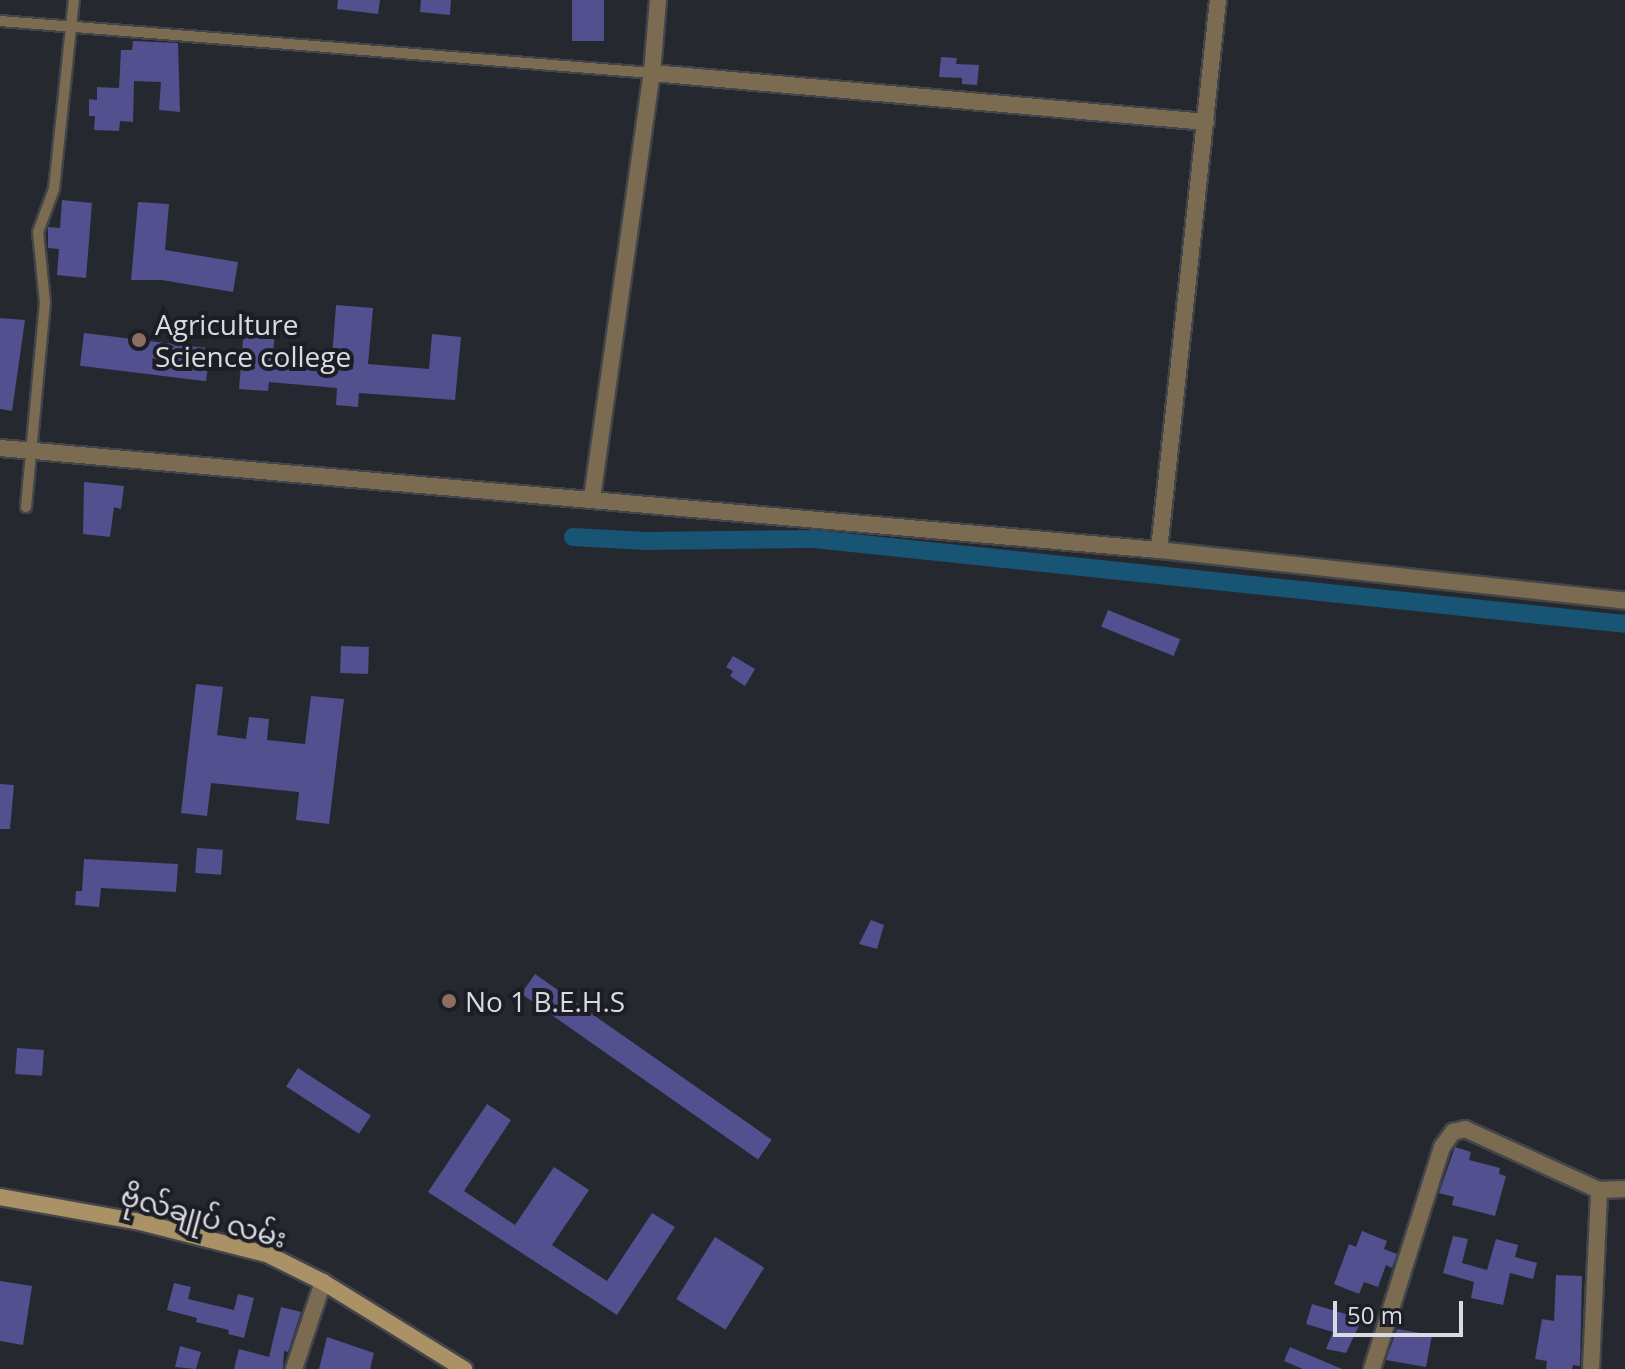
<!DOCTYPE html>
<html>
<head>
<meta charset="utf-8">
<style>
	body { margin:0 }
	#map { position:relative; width:1625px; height:1369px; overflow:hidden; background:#26282f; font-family:"Open Sans","Noto Sans Myanmar",sans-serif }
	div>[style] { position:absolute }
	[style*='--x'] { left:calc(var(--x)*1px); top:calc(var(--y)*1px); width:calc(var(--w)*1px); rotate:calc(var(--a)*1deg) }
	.canal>* { height:18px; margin:-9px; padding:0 9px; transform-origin:9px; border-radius:9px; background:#185473 }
	.building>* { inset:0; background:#52508e; transform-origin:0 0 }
	.roads { filter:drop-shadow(2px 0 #43454b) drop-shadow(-2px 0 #43454b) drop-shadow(0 2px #43454b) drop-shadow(0 -2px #43454b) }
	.service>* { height:10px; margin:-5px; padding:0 5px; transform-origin:5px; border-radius:5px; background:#7b6c51 }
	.minor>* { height:16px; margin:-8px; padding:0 8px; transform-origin:8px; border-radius:8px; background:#7b6c51 }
	.secondary>* { height:16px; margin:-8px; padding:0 8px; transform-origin:8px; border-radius:8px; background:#ab9266 }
	.dots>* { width:22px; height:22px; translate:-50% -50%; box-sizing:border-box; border:4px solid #1d1e25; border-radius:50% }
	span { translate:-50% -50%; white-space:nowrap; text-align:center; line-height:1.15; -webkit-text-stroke:8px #1d1e25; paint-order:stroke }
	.poi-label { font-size:28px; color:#dadbe0 }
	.left { translate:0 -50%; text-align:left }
	.street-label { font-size:28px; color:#dadbe0 }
	.scale { position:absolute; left:1333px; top:1301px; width:130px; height:36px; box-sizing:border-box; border:4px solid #dadbe0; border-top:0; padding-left:10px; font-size:24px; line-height:28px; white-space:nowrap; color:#dadbe0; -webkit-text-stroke:6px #1d1e25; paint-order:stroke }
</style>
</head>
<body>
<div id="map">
	<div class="canal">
		<i style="--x:573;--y:537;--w:73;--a:3.1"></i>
		<i style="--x:646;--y:541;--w:168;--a:-0.7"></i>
		<i style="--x:814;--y:539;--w:815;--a:5.98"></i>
	</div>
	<div class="building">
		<i style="clip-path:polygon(338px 0,380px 0,378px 14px,337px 9px)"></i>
		<i style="clip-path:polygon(421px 0,451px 0,450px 15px,420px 12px)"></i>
		<i style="left:572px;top:0;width:32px;height:41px"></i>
		<i style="clip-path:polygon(133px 41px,178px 43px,180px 112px,159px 110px,161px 82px,134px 81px,133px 122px,120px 121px,119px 131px,94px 130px,95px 116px,89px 116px,89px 99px,97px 100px,97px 87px,119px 88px,121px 50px,132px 50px)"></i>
		<i style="clip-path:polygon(941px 57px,957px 58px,956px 64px,979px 65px,977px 85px,962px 84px,962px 78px,939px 77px)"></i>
		<i style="clip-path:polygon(62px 200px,92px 203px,86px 278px,57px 275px,59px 249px,48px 248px,48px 227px,60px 228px)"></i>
		<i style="clip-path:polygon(138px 202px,169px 204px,165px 250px,238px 262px,233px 292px,162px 280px,131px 280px)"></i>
		<i style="clip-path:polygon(336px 305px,373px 308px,368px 364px,429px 369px,432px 334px,461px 337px,455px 400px,359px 393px,358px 407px,336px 405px,337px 388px,269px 382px,268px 391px,239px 389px,245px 316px,276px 318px,273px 354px,332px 358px)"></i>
		<i style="clip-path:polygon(0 318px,25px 320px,12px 411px,0 409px)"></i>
		<i style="left:84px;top:333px;width:127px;height:33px;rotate:7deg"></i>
		<i style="clip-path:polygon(84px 482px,124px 486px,121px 509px,114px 507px,110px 537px,83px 534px)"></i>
		<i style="left:1108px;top:610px;width:78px;height:18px;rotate:22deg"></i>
		<i style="left:341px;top:646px;width:28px;height:27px;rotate:2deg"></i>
		<i style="clip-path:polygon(733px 656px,755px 669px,745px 686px,730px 676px,733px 671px,726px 667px)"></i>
		<i style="clip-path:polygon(196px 684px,223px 687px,217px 735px,246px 739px,249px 717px,269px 719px,267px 740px,305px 744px,311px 696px,344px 699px,329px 824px,296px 820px,299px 792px,211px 783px,207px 816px,181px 813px)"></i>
		<i style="clip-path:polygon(0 784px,14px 785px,10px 829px,0 829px)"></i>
		<i style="left:197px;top:848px;width:26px;height:25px;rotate:4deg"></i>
		<i style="clip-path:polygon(84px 859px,178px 864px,176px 892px,101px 888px,99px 907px,75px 905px,76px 891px,82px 891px)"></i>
		<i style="clip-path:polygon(871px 920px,884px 925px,877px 949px,859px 944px)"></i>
		<i style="left:535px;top:974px;width:289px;height:24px;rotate:35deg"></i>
		<i style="left:17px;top:1048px;width:27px;height:26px;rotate:4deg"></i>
		<i style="left:298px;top:1068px;width:87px;height:22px;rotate:33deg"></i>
		<i style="clip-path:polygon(487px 1104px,511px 1120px,464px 1191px,515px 1225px,554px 1167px,589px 1190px,552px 1245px,607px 1281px,652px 1213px,675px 1227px,617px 1315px,428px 1192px)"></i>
		<i style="clip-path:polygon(1455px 1147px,1471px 1152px,1469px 1160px,1500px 1168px,1499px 1174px,1506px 1176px,1495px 1216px,1452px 1205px,1454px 1197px,1439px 1193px)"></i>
		<i style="clip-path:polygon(1362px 1231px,1387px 1241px,1384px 1249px,1397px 1254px,1392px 1268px,1386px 1265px,1378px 1287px,1364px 1282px,1359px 1294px,1334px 1284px,1349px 1244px,1356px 1247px)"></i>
		<i style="clip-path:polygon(1453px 1236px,1468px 1239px,1462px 1263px,1487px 1270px,1496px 1239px,1518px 1245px,1515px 1257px,1537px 1263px,1533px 1279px,1510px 1273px,1503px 1305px,1471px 1298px,1474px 1282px,1443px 1273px)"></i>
		<i style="left:715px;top:1237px;width:58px;height:73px;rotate:32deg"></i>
		<i style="clip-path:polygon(1556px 1275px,1582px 1276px,1580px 1366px,1573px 1365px,1572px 1369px,1546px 1369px,1547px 1361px,1535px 1359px,1542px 1319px,1554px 1321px)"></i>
		<i style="clip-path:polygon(0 1281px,32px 1286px,23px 1345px,0 1341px)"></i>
		<i style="clip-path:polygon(174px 1283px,191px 1287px,188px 1299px,234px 1310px,238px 1294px,254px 1298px,244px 1338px,228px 1334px,229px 1330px,196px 1322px,197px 1318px,167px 1310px)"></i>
		<i style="clip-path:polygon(1312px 1304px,1362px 1319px,1346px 1353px,1326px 1349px,1333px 1332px,1306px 1324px)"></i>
		<i style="clip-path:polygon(281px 1307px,301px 1312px,288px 1352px,284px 1351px,283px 1369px,234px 1369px,239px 1349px,269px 1357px)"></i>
		<i style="clip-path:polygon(1397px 1329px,1432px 1335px,1426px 1367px,1386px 1360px)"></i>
		<i style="clip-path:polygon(327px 1337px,374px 1353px,370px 1369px,319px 1369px)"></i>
		<i style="clip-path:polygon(180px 1346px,201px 1352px,196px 1369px,175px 1367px)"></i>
		<i style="clip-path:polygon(1290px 1347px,1342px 1369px,1303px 1369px,1284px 1361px)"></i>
	</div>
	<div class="roads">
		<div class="service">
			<i style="--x:0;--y:21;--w:654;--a:4.56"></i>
			<i style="--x:26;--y:507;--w:205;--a:-84.7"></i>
			<i style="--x:45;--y:303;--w:71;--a:-95.6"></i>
			<i style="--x:38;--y:232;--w:46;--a:-69.6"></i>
			<i style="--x:54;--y:189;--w:190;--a:-84"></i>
		</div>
		<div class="minor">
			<i style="--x:652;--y:73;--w:556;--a:5.05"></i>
			<i style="--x:0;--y:448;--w:1163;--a:5.03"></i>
			<i style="--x:1159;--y:550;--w:469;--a:6.2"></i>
			<i style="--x:592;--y:498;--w:429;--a:-82"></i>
			<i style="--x:652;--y:73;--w:73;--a:-85.3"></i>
			<i style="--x:1159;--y:550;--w:553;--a:-83.88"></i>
			<i style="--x:294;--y:1369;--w:92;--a:-71.6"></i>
			<i style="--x:1372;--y:1369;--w:233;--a:-72.5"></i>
			<i style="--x:1442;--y:1147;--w:19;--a:-54"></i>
			<i style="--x:1453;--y:1132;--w:12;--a:-14"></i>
			<i style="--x:1465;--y:1129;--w:147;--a:24.5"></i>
			<i style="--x:1599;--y:1190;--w:26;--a:-2"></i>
			<i style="--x:1591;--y:1369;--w:179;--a:-87.4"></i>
		</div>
		<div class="secondary">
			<i style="--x:0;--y:1197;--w:142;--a:10.1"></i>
			<i style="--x:140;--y:1222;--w:133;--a:14.3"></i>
			<i style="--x:269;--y:1255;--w:60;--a:26.6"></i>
			<i style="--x:323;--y:1282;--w:166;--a:31.7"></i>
		</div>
	</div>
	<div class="dots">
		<i style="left:139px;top:340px;background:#8d6e63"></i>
		<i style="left:449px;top:1001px;background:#8d6e63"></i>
	</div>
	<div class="poi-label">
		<span class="left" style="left:155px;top:340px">Agriculture<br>Science college</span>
		<span class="left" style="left:465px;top:1001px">No 1 B.E.H.S</span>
	</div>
	<div class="street-label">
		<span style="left:204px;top:1216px;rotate:15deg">ဗိုလ်ချုပ် လမ်း</span>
	</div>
	<div class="scale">50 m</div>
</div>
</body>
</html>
